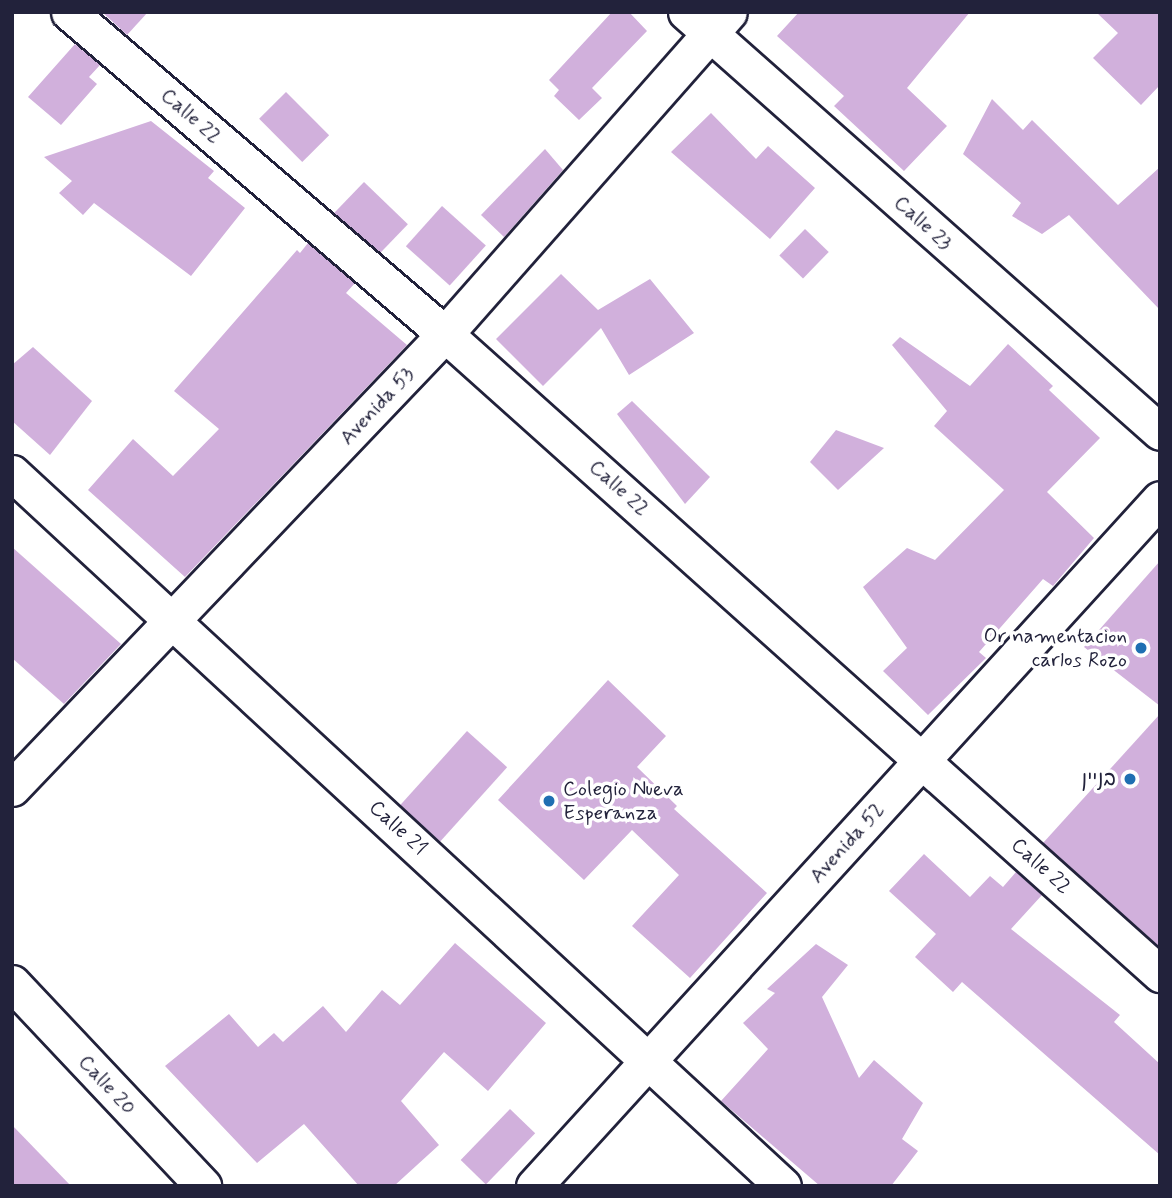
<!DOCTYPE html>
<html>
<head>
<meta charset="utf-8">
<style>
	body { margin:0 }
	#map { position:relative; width:1172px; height:1198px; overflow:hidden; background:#fff; font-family:Mynerve,"Playpen Sans Hebrew",sans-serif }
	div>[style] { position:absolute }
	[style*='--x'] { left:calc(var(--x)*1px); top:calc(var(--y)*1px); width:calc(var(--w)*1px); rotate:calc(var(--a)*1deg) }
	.building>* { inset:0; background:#d1b0dc; transform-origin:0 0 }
	.roads { filter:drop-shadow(2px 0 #22223b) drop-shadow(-2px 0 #22223b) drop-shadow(0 2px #22223b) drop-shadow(0 -2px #22223b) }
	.minor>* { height:35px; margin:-17.5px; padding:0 17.5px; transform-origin:17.5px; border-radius:17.5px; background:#fff }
	.dots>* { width:19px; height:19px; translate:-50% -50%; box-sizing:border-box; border:4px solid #fff; border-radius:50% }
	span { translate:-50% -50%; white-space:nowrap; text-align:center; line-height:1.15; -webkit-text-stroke:7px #fff; paint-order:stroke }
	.street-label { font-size:21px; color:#22223b }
	.poi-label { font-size:21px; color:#22223b }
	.right { translate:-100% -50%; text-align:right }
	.left { translate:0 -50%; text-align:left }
	.frame { position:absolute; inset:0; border:14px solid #22223b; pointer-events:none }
</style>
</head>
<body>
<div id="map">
	<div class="building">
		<i style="clip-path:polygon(102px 12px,148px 12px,127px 35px)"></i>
		<i style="clip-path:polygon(612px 12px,629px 12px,647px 31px,592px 88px,602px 98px,579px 120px,554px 96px,559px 90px,549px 80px)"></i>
		<i style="clip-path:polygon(799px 12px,970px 12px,907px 88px,947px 126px,904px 171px,834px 106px,844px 96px,777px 36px)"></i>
		<i style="clip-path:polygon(1096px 12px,1160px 12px,1160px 85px,1141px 105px,1093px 58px,1118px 33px)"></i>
		<i style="clip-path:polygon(75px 44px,100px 65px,89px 77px,97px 84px,61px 125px,28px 97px)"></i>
		<i style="left:286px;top:92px;width:61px;height:38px;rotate:45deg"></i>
		<i style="clip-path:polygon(992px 99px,1023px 130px,1032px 120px,1118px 205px,1160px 167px,1160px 310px,1069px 215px,1042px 234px,1012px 216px,1021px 203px,963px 154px)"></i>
		<i style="clip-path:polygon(711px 113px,756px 159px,768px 146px,815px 188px,770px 239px,671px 152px)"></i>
		<i style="clip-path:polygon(151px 121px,214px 171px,208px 178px,245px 208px,191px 276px,94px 203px,83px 215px,59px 193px,72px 181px,44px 157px)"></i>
		<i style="clip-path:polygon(545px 149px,563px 170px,504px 237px,481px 215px)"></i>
		<i style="left:364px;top:182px;width:61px;height:43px;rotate:44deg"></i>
		<i style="left:442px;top:206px;width:59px;height:54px;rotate:42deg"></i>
		<i style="left:805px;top:229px;width:33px;height:37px;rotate:44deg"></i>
		<i style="clip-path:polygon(308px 243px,355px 283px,346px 293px,407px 345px,185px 577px,88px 490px,133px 439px,173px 476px,219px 429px,174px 391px,297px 250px,300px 253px)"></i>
		<i style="clip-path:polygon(561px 274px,598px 310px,650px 279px,694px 333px,629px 375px,601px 328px,543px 386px,496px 339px)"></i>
		<i style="clip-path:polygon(900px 337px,970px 386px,1008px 344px,1053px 386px,1049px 390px,1100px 438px,1047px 492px,1094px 538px,1053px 586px,1043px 579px,979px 652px,986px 658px,928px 715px,883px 671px,907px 648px,863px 587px,907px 548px,935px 560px,1004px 490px,934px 426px,947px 411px,892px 345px)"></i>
		<i style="clip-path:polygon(33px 347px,92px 401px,50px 455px,12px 421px,12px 365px)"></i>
		<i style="clip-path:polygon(632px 401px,710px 477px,685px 504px,617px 414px)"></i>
		<i style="clip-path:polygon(836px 430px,884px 448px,838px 490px,810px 462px)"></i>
		<i style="clip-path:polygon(12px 547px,121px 644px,64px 704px,12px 658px)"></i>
		<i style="clip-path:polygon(1160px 561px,1160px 706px,1084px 647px)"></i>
		<i style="clip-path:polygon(608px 680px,666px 736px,637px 767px,677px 806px,674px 809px,767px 893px,690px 978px,632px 926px,679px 875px,632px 830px,584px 880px,498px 800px)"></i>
		<i style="clip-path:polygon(1160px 714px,1160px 947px,1043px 843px)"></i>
		<i style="left:467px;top:731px;width:54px;height:100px;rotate:42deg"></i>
		<i style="clip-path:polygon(924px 854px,970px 897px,990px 876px,1003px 887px,1016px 872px,1042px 895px,1011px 929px,1120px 1015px,1114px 1022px,1160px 1064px,1160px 1155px,962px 982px,953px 992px,915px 957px,936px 934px,889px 891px)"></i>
		<i style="clip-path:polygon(455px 943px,546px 1023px,488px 1091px,444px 1052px,401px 1101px,439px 1145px,394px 1186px,359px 1186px,304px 1124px,257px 1163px,165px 1066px,229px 1014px,258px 1047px,274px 1033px,283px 1042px,323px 1006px,346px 1032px,382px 990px,400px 1005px)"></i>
		<i style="clip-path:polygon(816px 944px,848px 965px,822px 997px,859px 1078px,874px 1060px,923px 1103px,902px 1139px,918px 1151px,891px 1186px,820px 1186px,721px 1101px,768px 1049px,743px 1023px,775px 993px,767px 989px)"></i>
		<i style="left:510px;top:1109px;width:35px;height:71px;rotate:44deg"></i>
		<i style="clip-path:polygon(12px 1125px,71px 1186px,12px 1186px)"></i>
	</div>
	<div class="roads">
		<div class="minor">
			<i style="--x:69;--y:12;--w:495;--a:40.6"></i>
			<i style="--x:445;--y:334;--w:960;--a:41.83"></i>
			<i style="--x:686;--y:12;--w:633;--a:41.54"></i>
			<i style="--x:12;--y:473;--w:1050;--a:42.76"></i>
			<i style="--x:12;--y:788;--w:627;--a:-46.36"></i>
			<i style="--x:445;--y:334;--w:429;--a:-48.6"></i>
			<i style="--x:12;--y:983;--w:279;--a:46.7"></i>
			<i style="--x:534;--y:1186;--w:929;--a:-47.66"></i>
		</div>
	</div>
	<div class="dots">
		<i style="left:1141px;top:648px;background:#1f6fb2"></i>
		<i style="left:1130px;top:779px;background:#1f6fb2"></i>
		<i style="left:549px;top:801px;background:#1f6fb2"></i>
	</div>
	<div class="street-label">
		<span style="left:191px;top:116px;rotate:41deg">Calle 22</span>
		<span style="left:923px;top:223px;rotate:42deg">Calle 23</span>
		<span style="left:377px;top:406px;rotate:-47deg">Avenida 53</span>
		<span style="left:619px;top:488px;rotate:42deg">Calle 22</span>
		<span style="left:398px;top:828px;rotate:43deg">Calle 21</span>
		<span style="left:847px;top:843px;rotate:-48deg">Avenida 52</span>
		<span style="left:1041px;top:866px;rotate:42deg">Calle 22</span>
		<span style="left:107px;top:1085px;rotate:47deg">Calle 20</span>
	</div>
	<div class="poi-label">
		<span class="right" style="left:1127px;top:648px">Or namentacion<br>carlos Rozo</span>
		<span class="right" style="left:1116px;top:779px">בניין</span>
		<span class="left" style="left:563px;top:801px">Colegio Nueva<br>Esperanza</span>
	</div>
	<div class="frame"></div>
</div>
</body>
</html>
